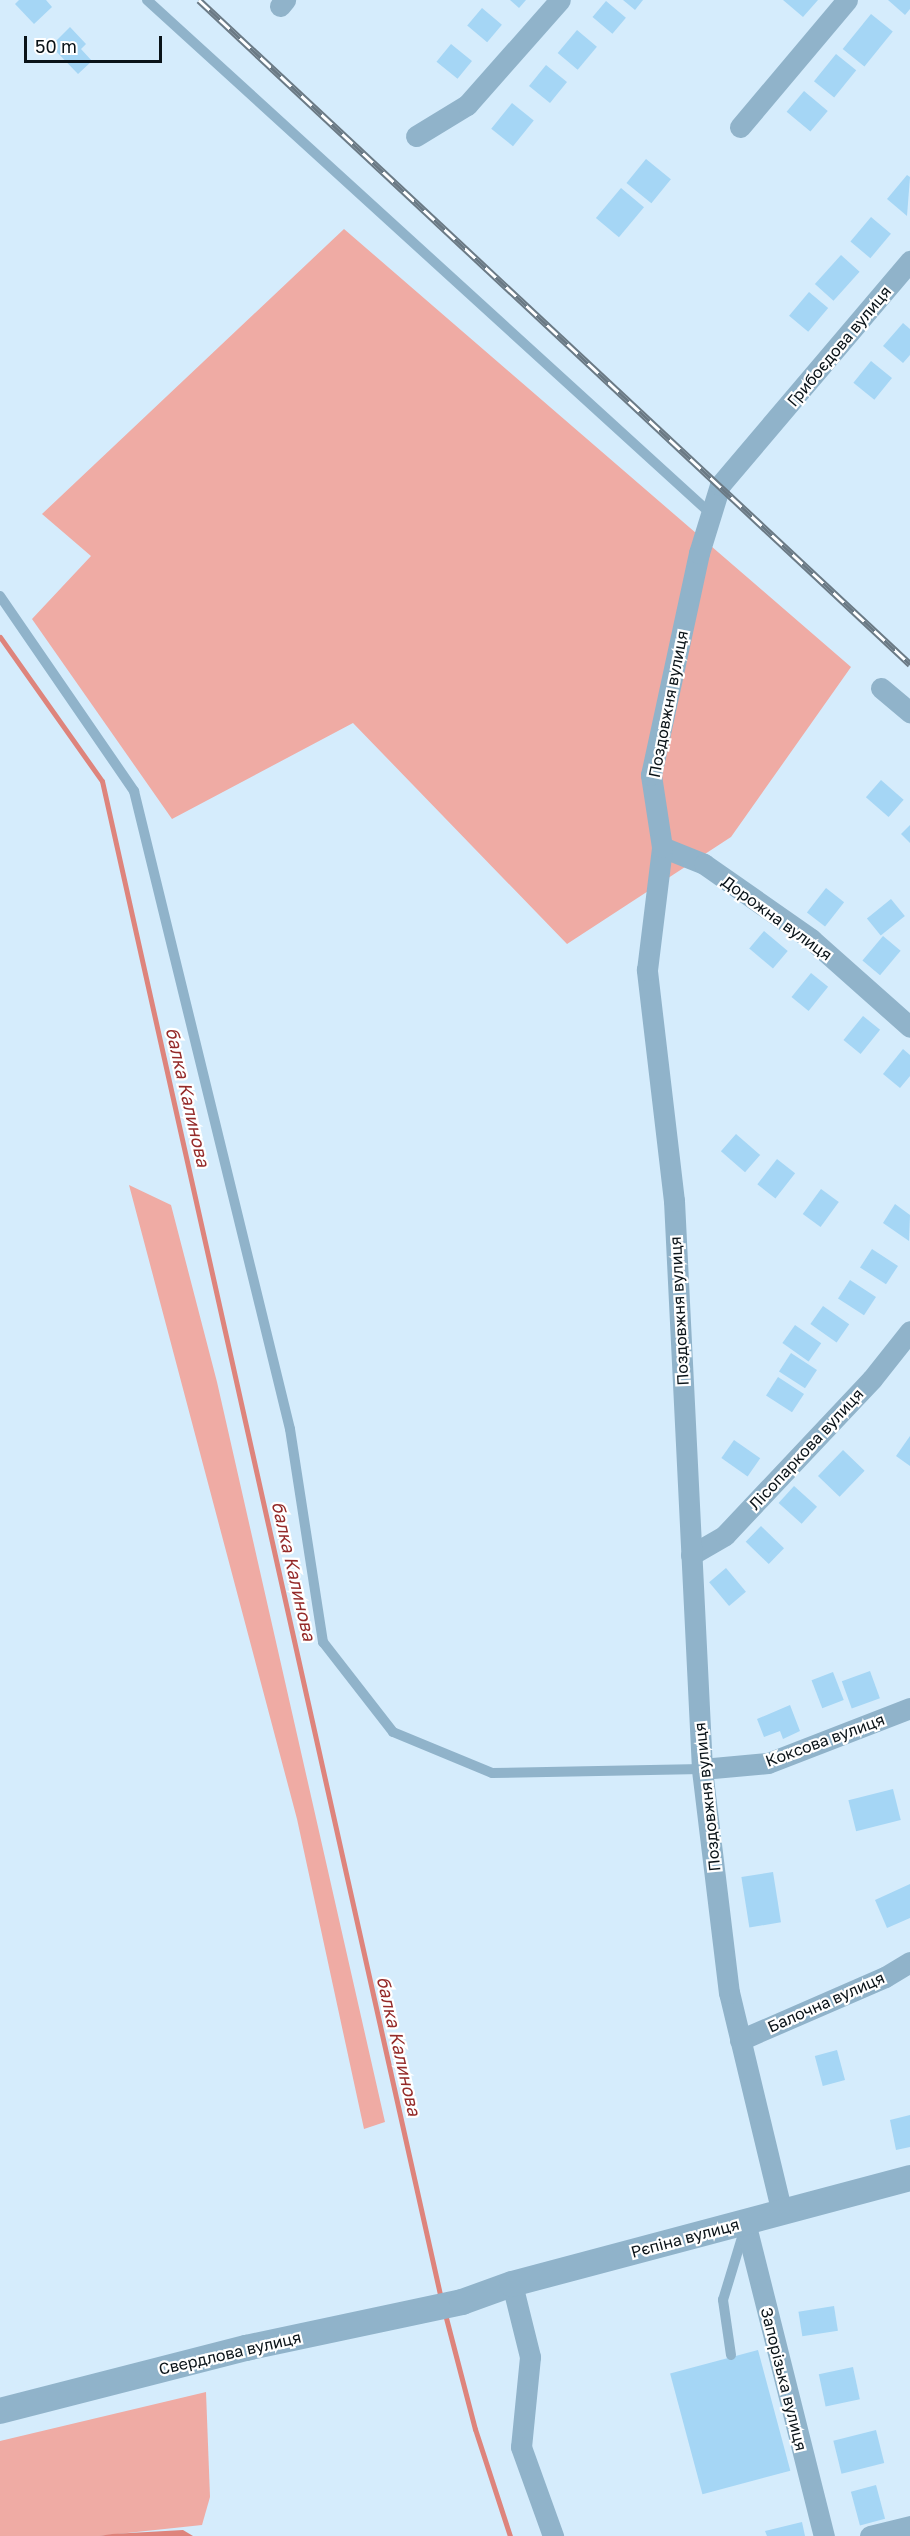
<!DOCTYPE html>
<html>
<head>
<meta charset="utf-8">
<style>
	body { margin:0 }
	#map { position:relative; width:910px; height:2536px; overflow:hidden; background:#d5ecfc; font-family:"Golos Text",sans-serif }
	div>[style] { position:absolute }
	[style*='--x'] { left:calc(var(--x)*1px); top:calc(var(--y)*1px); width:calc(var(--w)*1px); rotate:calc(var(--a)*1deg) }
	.green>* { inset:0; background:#efaba4 }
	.water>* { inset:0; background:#de847c }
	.stream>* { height:5px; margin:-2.5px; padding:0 2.5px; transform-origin:2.5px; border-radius:2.5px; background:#de847c }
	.building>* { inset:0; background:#a5d6f5; transform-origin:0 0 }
	.service>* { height:10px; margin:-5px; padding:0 5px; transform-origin:5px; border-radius:5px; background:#90b3ca }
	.minor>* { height:21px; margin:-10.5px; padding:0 10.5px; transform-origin:10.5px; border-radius:10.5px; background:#90b3ca }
	.tertiary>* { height:26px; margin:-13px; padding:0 13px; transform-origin:13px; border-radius:13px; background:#90b3ca }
	.rail>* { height:7px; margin-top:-3.5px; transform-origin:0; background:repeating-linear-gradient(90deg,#fff 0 14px,#6b7a85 0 28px); box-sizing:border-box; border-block:2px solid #6b7a85 }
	span { translate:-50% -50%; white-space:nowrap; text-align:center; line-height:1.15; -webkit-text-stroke:4.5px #fff; paint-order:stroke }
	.street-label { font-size:16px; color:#0a1318 }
	.water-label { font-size:18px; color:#942a29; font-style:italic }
	.scale { position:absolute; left:24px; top:36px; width:138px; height:27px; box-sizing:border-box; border:3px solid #0a1318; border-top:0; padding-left:8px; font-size:18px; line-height:21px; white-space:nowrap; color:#0a1318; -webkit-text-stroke:4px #fff; paint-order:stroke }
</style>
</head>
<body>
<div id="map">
	<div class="green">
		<i style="clip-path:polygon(344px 229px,851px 667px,731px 837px,567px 944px,353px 723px,172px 819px,32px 619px,91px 556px,42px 514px)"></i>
		<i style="clip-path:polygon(129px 1185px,171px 1205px,217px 1382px,385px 2122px,364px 2129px,297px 1819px)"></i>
		<i style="clip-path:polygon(206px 2392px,210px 2497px,202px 2525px,99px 2536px,0 2536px,0 2441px)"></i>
	</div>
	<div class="water">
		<i style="clip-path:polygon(183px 2530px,193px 2536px,99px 2536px,112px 2534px)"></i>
	</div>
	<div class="stream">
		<i style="--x:0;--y:637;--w:176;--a:54.7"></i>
		<i style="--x:102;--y:781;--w:1555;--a:77.41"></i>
		<i style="--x:445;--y:2314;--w:119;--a:75.4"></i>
		<i style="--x:475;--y:2429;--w:113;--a:71.9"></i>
	</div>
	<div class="building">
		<i style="clip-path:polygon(19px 0,46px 0,52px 7px,34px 24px,15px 4px)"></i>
		<i style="clip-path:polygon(510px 0,526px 0,519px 8px)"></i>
		<i style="clip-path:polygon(623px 0,643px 0,635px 10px)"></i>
		<i style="clip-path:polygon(783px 0,818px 0,803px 17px)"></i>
		<i style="clip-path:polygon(888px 0,910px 0,910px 9px,905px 15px)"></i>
		<i style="left:606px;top:1px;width:26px;height:21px;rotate:40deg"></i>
		<i style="left:482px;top:8px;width:26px;height:23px;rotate:40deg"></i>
		<i style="left:871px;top:14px;width:28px;height:45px;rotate:39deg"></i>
		<i style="clip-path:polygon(70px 27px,86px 44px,81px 49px,92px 61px,78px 74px,51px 46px)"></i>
		<i style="left:577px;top:30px;width:26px;height:30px;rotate:40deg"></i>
		<i style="left:451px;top:44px;width:27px;height:23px;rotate:39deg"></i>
		<i style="left:836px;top:54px;width:26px;height:35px;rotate:39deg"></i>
		<i style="left:546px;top:65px;width:27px;height:27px;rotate:39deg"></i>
		<i style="left:804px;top:91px;width:31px;height:27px;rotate:40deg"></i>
		<i style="left:512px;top:103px;width:28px;height:33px;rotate:39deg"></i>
		<i style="left:646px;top:159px;width:32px;height:31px;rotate:39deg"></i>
		<i style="clip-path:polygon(907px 175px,910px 177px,907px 216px,887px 199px)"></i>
		<i style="left:621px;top:188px;width:30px;height:39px;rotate:40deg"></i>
		<i style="left:871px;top:217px;width:26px;height:32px;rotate:40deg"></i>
		<i style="left:841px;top:255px;width:25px;height:39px;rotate:42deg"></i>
		<i style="left:809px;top:292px;width:25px;height:31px;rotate:40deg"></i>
		<i style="clip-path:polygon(903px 323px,910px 329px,910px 355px,903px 363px,883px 346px)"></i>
		<i style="left:871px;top:361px;width:27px;height:28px;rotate:39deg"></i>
		<i style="left:881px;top:780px;width:30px;height:23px;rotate:41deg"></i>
		<i style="clip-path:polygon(910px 825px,910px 843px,901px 834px)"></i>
		<i style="left:826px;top:888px;width:23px;height:31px;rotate:38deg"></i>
		<i style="left:891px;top:899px;width:22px;height:31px;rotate:51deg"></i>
		<i style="left:764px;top:931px;width:31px;height:23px;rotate:40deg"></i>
		<i style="left:883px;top:936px;width:23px;height:32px;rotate:40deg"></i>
		<i style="left:811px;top:973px;width:22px;height:31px;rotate:39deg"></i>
		<i style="left:863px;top:1016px;width:22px;height:31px;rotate:39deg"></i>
		<i style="clip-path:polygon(903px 1049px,910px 1055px,910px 1076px,900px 1088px,883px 1074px)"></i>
		<i style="left:736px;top:1134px;width:32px;height:23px;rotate:41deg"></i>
		<i style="left:777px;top:1159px;width:23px;height:32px;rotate:38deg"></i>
		<i style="left:821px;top:1189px;width:22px;height:31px;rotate:36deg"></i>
		<i style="clip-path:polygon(895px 1204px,910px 1215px,909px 1241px,883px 1223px)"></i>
		<i style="left:872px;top:1249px;width:31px;height:22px;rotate:33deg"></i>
		<i style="left:850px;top:1280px;width:31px;height:22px;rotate:33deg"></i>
		<i style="left:823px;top:1306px;width:32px;height:22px;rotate:35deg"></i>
		<i style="left:795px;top:1325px;width:32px;height:22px;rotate:35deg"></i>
		<i style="left:791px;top:1353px;width:31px;height:22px;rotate:33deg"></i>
		<i style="left:778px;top:1377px;width:31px;height:22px;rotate:33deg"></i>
		<i style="clip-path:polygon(910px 1436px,910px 1466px,896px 1456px)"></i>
		<i style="left:734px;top:1440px;width:32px;height:22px;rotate:35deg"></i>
		<i style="left:843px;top:1450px;width:30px;height:36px;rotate:44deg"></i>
		<i style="left:794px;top:1486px;width:31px;height:23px;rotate:42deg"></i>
		<i style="left:761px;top:1526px;width:32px;height:22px;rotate:44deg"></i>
		<i style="left:726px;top:1568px;width:31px;height:22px;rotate:50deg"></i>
		<i style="left:870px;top:1671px;width:29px;height:30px;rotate:70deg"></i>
		<i style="left:833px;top:1672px;width:30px;height:23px;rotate:69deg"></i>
		<i style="clip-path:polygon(790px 1705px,800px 1731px,783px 1739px,780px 1731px,764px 1737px,757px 1719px)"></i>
		<i style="left:893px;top:1789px;width:32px;height:46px;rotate:76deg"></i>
		<i style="left:773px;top:1872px;width:51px;height:32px;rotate:81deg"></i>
		<i style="clip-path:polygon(910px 1884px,910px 1918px,887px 1928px,875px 1900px)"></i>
		<i style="left:837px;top:2050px;width:31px;height:23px;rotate:75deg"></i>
		<i style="clip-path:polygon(910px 2115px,910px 2147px,896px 2150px,890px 2120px)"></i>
		<i style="left:834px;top:2306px;width:25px;height:36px;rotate:81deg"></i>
		<i style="left:758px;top:2350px;width:125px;height:91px;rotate:75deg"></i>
		<i style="left:853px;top:2367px;width:33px;height:35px;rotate:78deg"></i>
		<i style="left:876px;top:2430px;width:34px;height:44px;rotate:76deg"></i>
		<i style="left:876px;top:2485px;width:35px;height:26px;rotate:75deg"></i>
		<i style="clip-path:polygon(802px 2522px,805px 2536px,767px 2536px,765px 2531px)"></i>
	</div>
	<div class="service">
		<i style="--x:147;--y:0;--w:763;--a:42.34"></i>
		<i style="--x:0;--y:596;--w:237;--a:55.5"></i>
		<i style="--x:134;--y:791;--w:657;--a:76.26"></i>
		<i style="--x:290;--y:1429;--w:216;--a:81.2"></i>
		<i style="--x:323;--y:1642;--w:114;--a:52.1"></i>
		<i style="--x:393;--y:1732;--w:107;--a:22.5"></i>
		<i style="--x:492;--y:1773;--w:210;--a:-1.1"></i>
		<i style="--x:731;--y:2355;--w:56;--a:-98.3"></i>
		<i style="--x:723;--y:2300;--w:69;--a:-73.1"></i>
	</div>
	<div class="minor">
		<i style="--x:280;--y:6;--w:8;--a:-50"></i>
		<i style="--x:740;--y:127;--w:166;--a:-49.9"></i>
		<i style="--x:416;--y:136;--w:60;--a:-31.3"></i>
		<i style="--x:467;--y:105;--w:140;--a:-48.5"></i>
		<i style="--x:881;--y:688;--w:38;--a:40"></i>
		<i style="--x:662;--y:847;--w:45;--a:22"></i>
		<i style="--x:704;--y:864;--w:131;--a:35"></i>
		<i style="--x:811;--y:939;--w:132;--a:41.6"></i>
		<i style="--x:691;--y:1555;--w:39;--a:-30"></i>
		<i style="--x:725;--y:1535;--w:214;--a:-46.7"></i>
		<i style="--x:872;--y:1379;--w:61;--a:-51.6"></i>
		<i style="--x:702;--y:1769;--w:66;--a:-5.2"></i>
		<i style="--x:768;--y:1763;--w:152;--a:-21.2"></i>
		<i style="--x:740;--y:2040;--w:158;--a:-23.5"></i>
		<i style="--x:885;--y:1977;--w:29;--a:-31"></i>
		<i style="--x:782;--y:2213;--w:226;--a:-103.5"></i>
		<i style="--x:729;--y:1993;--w:226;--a:-96.9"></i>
		<i style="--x:702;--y:1769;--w:569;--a:-92.82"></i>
		<i style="--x:674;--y:1201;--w:233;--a:-96.7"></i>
		<i style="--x:647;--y:970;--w:124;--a:-83"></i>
		<i style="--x:662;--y:847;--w:73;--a:-98.7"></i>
		<i style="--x:651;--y:775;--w:227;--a:-77.8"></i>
		<i style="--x:699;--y:553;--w:71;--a:-72.8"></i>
		<i style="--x:720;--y:485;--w:294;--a:-49.7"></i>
		<i style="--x:745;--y:2222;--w:324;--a:75.9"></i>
		<i style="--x:512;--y:2284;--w:75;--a:76.1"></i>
		<i style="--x:530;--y:2357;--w:90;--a:95.7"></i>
		<i style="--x:521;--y:2447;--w:95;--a:70.2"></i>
		<i style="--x:870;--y:2536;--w:41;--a:-14"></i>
	</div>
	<div class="tertiary">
		<i style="--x:0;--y:2411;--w:254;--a:-14.4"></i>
		<i style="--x:246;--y:2348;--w:221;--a:-12"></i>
		<i style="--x:462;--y:2302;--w:53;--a:-19.8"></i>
		<i style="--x:512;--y:2284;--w:412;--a:-14.9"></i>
	</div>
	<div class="rail">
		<i style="--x:199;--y:0;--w:973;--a:43.04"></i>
	</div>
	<div class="street-label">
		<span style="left:839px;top:346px;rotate:-50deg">Грибоєдова вулиця</span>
		<span style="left:668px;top:704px;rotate:-79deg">Поздовжня вулиця</span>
		<span style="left:777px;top:918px;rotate:36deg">Дорожна вулиця</span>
		<span style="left:679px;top:1311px;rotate:-93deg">Поздовжня вулиця</span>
		<span style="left:806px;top:1449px;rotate:-47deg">Лісопаркова вулиця</span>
		<span style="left:825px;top:1740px;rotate:-20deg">Коксова вулиця</span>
		<span style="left:707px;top:1797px;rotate:-96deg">Поздовжня вулиця</span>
		<span style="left:826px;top:2002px;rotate:-24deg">Балочна вулиця</span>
		<span style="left:685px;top:2238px;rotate:-15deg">Рєпіна вулиця</span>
		<span style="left:230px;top:2353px;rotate:-13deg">Свердлова вулиця</span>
		<span style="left:784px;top:2379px;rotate:76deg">Запорізька вулиця</span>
	</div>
	<div class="water-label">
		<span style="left:188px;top:1097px;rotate:77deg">балка Калинова</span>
		<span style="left:294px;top:1571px;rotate:77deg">балка Калинова</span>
		<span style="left:399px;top:2046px;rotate:77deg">балка Калинова</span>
	</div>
	<div class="scale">50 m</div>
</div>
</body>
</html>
